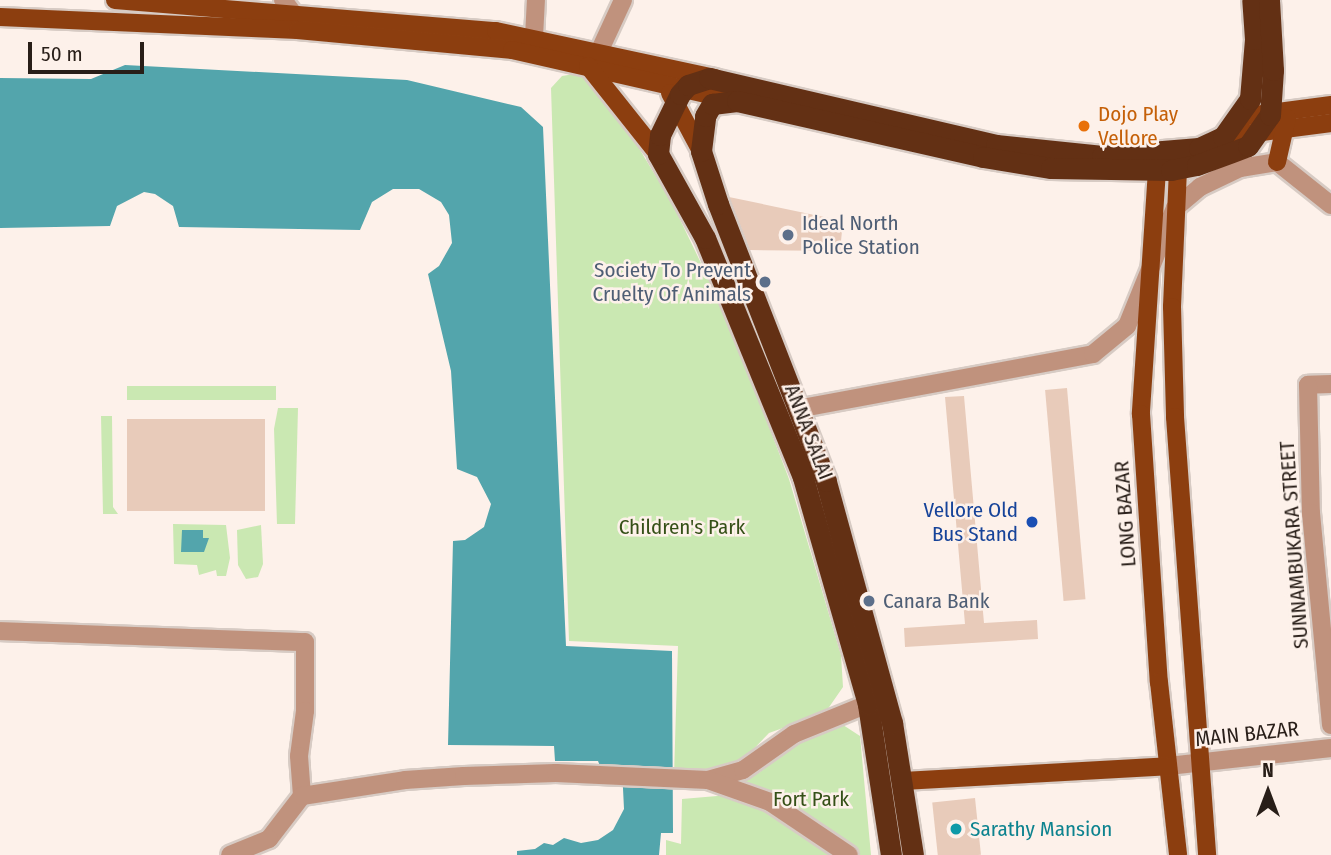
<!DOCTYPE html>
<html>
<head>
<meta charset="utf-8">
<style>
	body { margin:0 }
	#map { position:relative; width:1331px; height:855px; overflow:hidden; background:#fdf1ea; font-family:"Fira Sans Condensed",sans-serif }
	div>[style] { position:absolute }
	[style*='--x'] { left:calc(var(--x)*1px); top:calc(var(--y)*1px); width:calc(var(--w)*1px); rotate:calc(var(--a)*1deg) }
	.green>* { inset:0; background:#cae8b2; transform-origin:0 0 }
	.water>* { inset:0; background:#53a5ac }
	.building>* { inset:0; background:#e8cbba; transform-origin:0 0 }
	.roads { filter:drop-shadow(2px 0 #d7cbc4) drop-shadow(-2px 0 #d7cbc4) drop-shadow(0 2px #d7cbc4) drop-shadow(0 -2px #d7cbc4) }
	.minor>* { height:18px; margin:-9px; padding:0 9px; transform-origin:9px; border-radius:9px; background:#c0927d }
	.major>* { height:18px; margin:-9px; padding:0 9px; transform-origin:9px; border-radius:9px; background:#8c3e0f }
	.highway>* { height:21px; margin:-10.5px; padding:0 10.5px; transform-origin:10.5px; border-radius:10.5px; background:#633014 }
	.dots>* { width:19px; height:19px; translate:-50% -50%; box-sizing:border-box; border:4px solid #fdf1ea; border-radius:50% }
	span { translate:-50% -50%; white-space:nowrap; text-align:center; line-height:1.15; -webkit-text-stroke:5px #fdf1ea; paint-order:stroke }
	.food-label { font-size:21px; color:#c56008 }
	.left { translate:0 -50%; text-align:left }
	.service-label { font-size:21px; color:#4e5e75 }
	.right { translate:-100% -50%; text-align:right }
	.street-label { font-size:21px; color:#281e18 }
	.transit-label { font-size:21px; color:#164399 }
	.park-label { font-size:21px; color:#355017 }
	.culture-label { font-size:21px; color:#0d838f }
	.north { position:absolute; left:1233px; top:757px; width:70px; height:70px; -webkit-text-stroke:5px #fdf1ea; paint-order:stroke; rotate:0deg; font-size:19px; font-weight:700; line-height:28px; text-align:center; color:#281e18 }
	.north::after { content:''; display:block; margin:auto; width:24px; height:32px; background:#281e18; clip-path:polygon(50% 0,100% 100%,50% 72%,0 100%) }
	.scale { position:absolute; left:28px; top:42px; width:116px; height:32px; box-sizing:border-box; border:4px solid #281e18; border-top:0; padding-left:9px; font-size:21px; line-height:24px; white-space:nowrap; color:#281e18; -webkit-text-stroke:5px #fdf1ea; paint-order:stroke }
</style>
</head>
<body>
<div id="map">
	<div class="green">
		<i style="clip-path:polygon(574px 74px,592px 80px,634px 140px,672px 203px,727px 317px,789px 479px,841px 655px,843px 687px,825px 713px,769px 733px,742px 761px,709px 774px,674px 775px,678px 646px,569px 641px,551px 88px,562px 76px)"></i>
		<i style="left:127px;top:386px;width:149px;height:14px"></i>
		<i style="clip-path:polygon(278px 408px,298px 408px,295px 524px,277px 524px,274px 429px)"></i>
		<i style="clip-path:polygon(101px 416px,112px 416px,113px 507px,118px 514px,103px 514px)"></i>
		<i style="clip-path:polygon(173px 524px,226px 525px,230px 558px,226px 576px,217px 576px,216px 570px,199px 575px,197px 565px,174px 564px)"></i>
		<i style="clip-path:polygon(261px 525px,263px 564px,258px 577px,246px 579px,238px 565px,237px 530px)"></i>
		<i style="clip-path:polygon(840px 723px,860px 736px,871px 855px,666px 855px,666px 840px,681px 844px,682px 799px,717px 796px,760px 772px,800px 740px)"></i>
	</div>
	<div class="water">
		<i style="clip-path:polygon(125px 65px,407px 80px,521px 107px,543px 127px,566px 646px,672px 651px,673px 833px,661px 833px,659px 855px,517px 855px,517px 851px,535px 849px,544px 843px,553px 845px,564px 838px,581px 843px,598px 840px,613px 830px,624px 809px,622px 768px,600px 766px,598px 761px,555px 761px,554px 746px,448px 745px,453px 541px,465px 540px,484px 527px,491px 504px,477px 477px,457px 469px,451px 371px,428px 274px,439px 266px,452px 243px,449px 215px,441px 202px,419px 189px,393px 189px,372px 202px,360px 230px,179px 227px,173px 206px,155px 194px,144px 192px,117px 206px,110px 226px,0 228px,0 78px,91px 79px)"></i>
		<i style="clip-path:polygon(182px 530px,203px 530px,203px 538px,209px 538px,204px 552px,181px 552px)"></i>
	</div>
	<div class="building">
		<i style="clip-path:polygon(729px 197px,843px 221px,840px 251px,750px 250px)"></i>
		<i style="left:1067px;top:388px;width:212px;height:22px;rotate:85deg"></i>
		<i style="clip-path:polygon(964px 396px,984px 623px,1037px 620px,1038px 639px,905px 647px,904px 628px,965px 624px,945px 397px)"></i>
		<i style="left:127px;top:419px;width:138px;height:92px"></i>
		<i style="left:975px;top:798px;width:57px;height:43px;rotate:84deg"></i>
	</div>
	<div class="roads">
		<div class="minor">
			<i style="--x:283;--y:0;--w:15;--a:53"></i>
			<i style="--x:534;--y:37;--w:37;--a:-87"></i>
			<i style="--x:599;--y:52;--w:57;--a:-65.2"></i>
			<i style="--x:1331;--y:384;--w:23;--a:178"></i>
			<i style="--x:1308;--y:385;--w:128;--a:88.7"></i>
			<i style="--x:1311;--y:513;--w:213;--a:84.6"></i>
			<i style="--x:797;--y:409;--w:301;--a:-10.5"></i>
			<i style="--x:1093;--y:354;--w:44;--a:-39.5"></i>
			<i style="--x:1127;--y:326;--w:127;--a:-67.9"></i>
			<i style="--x:1175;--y:208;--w:33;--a:-40"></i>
			<i style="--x:1200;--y:187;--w:44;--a:-25.4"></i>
			<i style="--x:1240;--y:168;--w:37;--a:-9"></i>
			<i style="--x:1277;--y:162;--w:69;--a:38.5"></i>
			<i style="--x:0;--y:631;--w:305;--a:2.1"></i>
			<i style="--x:305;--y:642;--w:69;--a:90"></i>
			<i style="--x:305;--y:711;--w:45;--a:97.6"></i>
			<i style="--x:299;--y:756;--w:40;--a:85.7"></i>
			<i style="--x:302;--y:796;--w:54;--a:127.5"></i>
			<i style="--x:269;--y:839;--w:42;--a:157.7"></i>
			<i style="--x:1168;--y:766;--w:164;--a:-6.3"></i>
			<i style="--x:708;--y:780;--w:36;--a:-16"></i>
			<i style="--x:743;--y:770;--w:62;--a:-35.2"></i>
			<i style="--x:794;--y:734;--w:80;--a:-22.1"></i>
			<i style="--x:302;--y:796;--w:104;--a:-8.8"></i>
			<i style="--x:405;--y:780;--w:59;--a:-3.9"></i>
			<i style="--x:464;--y:776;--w:92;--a:-1.9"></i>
			<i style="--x:556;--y:773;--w:152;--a:2.6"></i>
			<i style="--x:708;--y:780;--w:66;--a:19.5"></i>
			<i style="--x:770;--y:802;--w:95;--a:33.9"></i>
		</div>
		<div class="major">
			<i style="--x:115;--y:0;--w:382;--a:4.7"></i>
			<i style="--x:496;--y:31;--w:224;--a:12.1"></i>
			<i style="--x:0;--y:17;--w:298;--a:2.5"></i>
			<i style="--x:298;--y:30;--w:215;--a:5.3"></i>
			<i style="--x:512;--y:50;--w:221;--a:12.8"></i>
			<i style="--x:588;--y:66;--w:112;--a:51.5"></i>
			<i style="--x:670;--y:93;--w:66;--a:61.9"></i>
			<i style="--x:1240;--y:117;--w:92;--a:-7.5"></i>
			<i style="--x:1223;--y:137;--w:109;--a:-7.4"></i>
			<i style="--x:1277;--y:162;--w:45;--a:-77.2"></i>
			<i style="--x:1178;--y:169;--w:138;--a:92.5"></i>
			<i style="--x:1172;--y:307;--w:110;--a:88.4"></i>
			<i style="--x:1175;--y:417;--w:439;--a:85.8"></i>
			<i style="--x:1157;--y:170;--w:245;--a:93.8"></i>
			<i style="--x:1141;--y:414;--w:269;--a:86.2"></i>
			<i style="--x:1159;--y:682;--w:174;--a:83.7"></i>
			<i style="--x:903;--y:781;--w:265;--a:-3.2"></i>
		</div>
		<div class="highway">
			<i style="--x:891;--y:855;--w:153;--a:-98.7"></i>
			<i style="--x:868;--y:704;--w:236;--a:-106"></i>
			<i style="--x:803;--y:477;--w:258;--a:-112.3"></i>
			<i style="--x:705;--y:238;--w:96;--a:-119.2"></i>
			<i style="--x:658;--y:154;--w:19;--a:-84"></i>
			<i style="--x:660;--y:135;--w:46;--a:-64"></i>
			<i style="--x:680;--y:94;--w:12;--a:-48"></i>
			<i style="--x:688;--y:85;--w:22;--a:-18"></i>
			<i style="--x:709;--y:78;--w:295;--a:13.1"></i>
			<i style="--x:996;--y:145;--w:107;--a:5.9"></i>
			<i style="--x:1102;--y:156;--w:97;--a:-4.7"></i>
			<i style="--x:1199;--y:148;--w:26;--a:-25"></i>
			<i style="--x:1223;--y:137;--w:47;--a:-54.6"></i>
			<i style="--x:1250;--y:99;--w:60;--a:-85.2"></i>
			<i style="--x:1255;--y:39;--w:39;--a:-94"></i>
			<i style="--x:913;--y:855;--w:134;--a:-99"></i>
			<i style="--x:892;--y:723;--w:251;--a:-105.3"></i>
			<i style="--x:826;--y:481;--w:297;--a:-111.3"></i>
			<i style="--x:718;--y:204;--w:56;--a:-107.8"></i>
			<i style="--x:701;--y:151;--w:35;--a:-83"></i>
			<i style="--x:705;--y:116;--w:14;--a:-60"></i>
			<i style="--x:712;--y:104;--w:25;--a:-7"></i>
			<i style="--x:737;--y:101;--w:252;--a:12.8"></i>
			<i style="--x:983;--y:157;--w:69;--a:9.2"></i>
			<i style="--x:1051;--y:168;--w:120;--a:1"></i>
			<i style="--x:1171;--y:170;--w:26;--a:-11"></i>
			<i style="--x:1197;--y:165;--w:54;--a:-20.4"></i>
			<i style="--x:1248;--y:146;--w:38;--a:-55"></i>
			<i style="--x:1270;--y:115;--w:45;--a:-86.2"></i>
			<i style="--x:1273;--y:70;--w:70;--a:-93.3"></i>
		</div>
	</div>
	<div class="dots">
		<i style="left:1084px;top:126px;background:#e8710a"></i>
		<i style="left:788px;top:235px;background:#5c6f8a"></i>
		<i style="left:765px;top:282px;background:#5c6f8a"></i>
		<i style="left:1032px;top:522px;background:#1a4fb4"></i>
		<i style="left:869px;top:601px;background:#5c6f8a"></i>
		<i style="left:956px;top:829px;background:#0f9aa8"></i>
	</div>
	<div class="food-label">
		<span class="left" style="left:1098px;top:126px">Dojo Play<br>Vellore</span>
	</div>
	<div class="service-label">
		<span class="left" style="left:802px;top:235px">Ideal North<br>Police Station</span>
		<span class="right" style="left:751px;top:282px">Society To Prevent<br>Cruelty Of Animals</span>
		<span class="left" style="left:883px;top:601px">Canara Bank</span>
	</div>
	<div class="street-label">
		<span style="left:809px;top:432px;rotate:69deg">ANNA SALAI</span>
		<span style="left:1125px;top:514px;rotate:-94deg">LONG BAZAR</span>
		<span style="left:1294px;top:545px;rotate:-94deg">SUNNAMBUKARA STREET</span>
		<span style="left:1247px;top:734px;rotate:-6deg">MAIN BAZAR</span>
	</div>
	<div class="transit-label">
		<span class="right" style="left:1018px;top:522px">Vellore Old<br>Bus Stand</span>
	</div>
	<div class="park-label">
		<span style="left:682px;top:527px">Children's Park</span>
		<span style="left:811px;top:799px">Fort Park</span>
	</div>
	<div class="culture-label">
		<span class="left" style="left:970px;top:829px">Sarathy Mansion</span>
	</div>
	<div class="north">N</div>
	<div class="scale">50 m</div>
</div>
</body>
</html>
